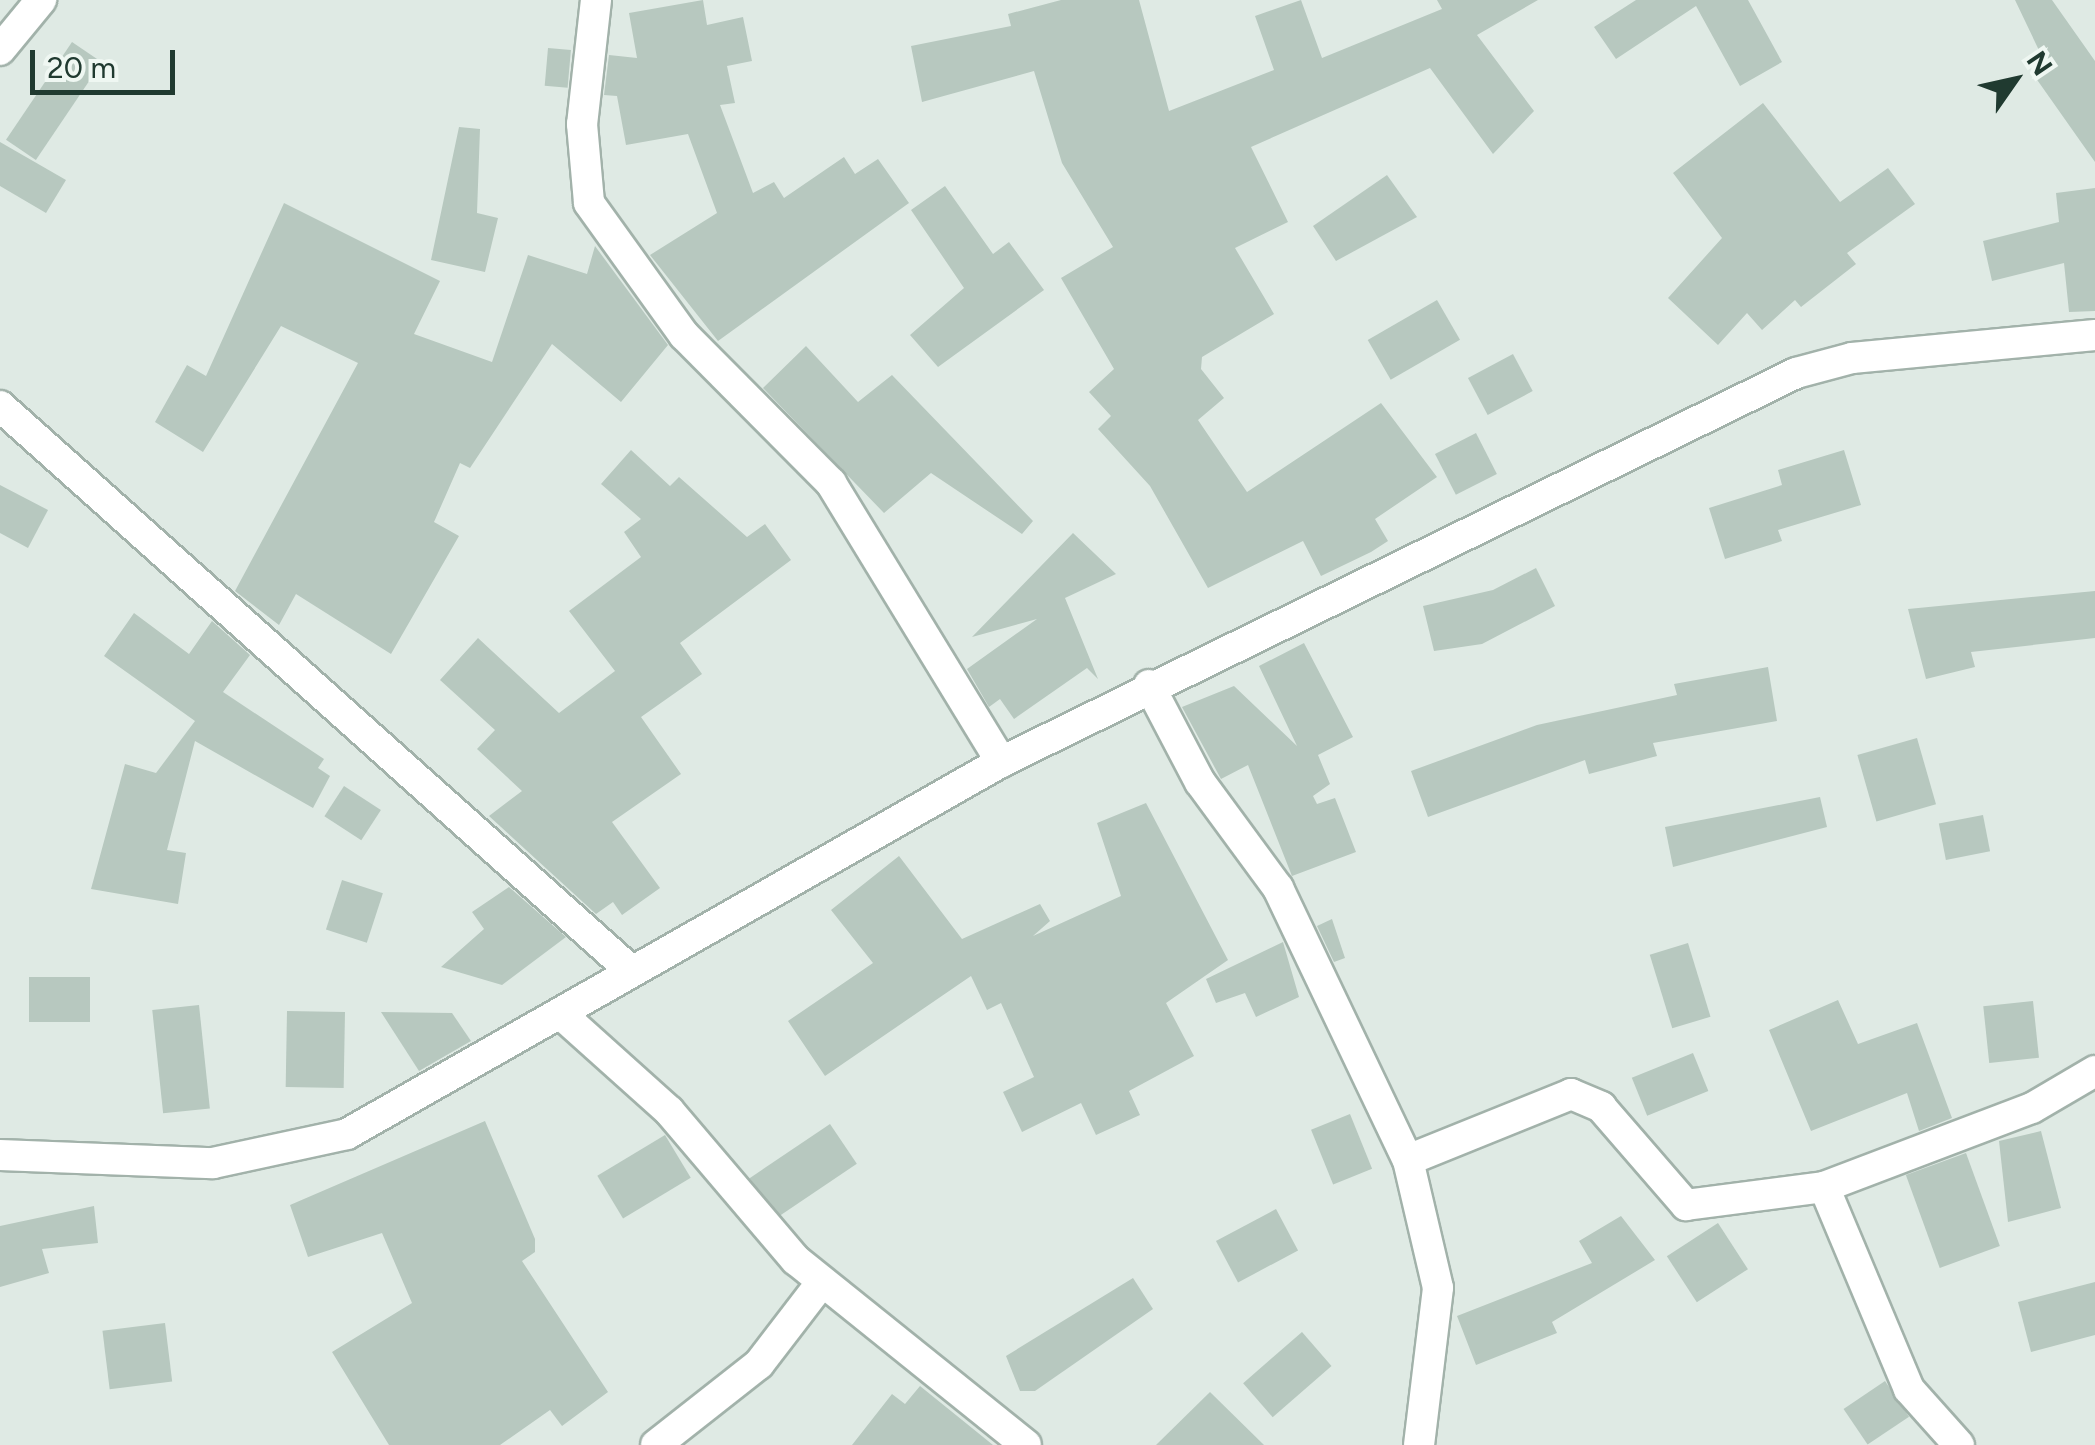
<!DOCTYPE html>
<html>
<head>
<meta charset="utf-8">
<style>
	body { margin:0 }
	#map { position:relative; width:2095px; height:1445px; overflow:hidden; background:#dfeae4; font-family:Figtree,sans-serif }
	div>[style] { position:absolute }
	[style*='--x'] { left:calc(var(--x)*1px); top:calc(var(--y)*1px); width:calc(var(--w)*1px); rotate:calc(var(--a)*1deg) }
	.building>* { inset:0; background:#b7c8bf; transform-origin:0 0 }
	.roads { filter:drop-shadow(2px 0 #a2b2aa) drop-shadow(-2px 0 #a2b2aa) drop-shadow(0 2px #a2b2aa) drop-shadow(0 -2px #a2b2aa) }
	.street>* { height:30px; margin:-15px; padding:0 15px; transform-origin:15px; border-radius:15px; background:#fff }
	span { translate:-50% -50%; white-space:nowrap; text-align:center; line-height:1.15; -webkit-text-stroke:8px #eff7f2; paint-order:stroke }
	.north { position:absolute; left:1965px; top:30px; width:100px; height:100px; -webkit-text-stroke:8px #eff7f2; paint-order:stroke; rotate:56deg; font-size:28px; font-weight:700; line-height:40px; text-align:center; color:#203a30 }
	.north::after { content:''; display:block; margin:auto; width:35px; height:45px; background:#203a30; clip-path:polygon(50% 0,100% 100%,50% 72%,0 100%) }
	.scale { position:absolute; left:30px; top:50px; width:145px; height:45px; box-sizing:border-box; border:5px solid #203a30; border-top:0; padding-left:12px; font-size:30px; line-height:35px; white-space:nowrap; color:#203a30; -webkit-text-stroke:8px #eff7f2; paint-order:stroke }
</style>
</head>
<body>
<div id="map">
	<div class="building">
		<i style="clip-path:polygon(703px 0,707px 25px,743px 17px,752px 61px,727px 66px,735px 103px,720px 105px,753px 193px,774px 182px,784px 198px,844px 157px,855px 174px,878px 159px,909px 203px,718px 341px,650px 255px,717px 213px,688px 134px,626px 145px,617px 96px,604px 95px,609px 55px,637px 58px,629px 13px)"></i>
		<i style="clip-path:polygon(1061px 0,1139px 0,1169px 111px,1274px 70px,1255px 16px,1301px 0,1322px 58px,1442px 9px,1437px 0,1538px 0,1477px 35px,1534px 111px,1493px 154px,1430px 68px,1251px 147px,1288px 222px,1235px 248px,1274px 314px,1202px 357px,1201px 369px,1224px 398px,1198px 420px,1247px 492px,1381px 403px,1437px 477px,1375px 519px,1388px 541px,1371px 552px,1321px 576px,1303px 541px,1208px 588px,1150px 486px,1098px 429px,1111px 416px,1089px 392px,1114px 369px,1061px 278px,1113px 247px,1062px 163px,1034px 71px,922px 102px,911px 46px,1011px 26px,1008px 14px)"></i>
		<i style="clip-path:polygon(1636px 0,1748px 0,1782px 62px,1740px 86px,1696px 6px,1616px 59px,1594px 27px)"></i>
		<i style="clip-path:polygon(2015px 0,2052px 0,2095px 61px,2095px 162px,2033px 74px,2046px 65px)"></i>
		<i style="left:72px;top:42px;width:36px;height:118px;rotate:34deg"></i>
		<i style="left:548px;top:48px;width:23px;height:38px;rotate:5deg"></i>
		<i style="clip-path:polygon(1763px 103px,1840px 202px,1888px 168px,1915px 204px,1847px 253px,1856px 264px,1801px 307px,1795px 300px,1762px 330px,1747px 313px,1718px 345px,1668px 298px,1722px 238px,1673px 173px)"></i>
		<i style="clip-path:polygon(459px 127px,480px 129px,477px 213px,498px 218px,485px 272px,431px 260px)"></i>
		<i style="clip-path:polygon(0 142px,66px 180px,46px 213px,0 186px)"></i>
		<i style="clip-path:polygon(1387px 175px,1417px 217px,1336px 261px,1313px 226px)"></i>
		<i style="clip-path:polygon(945px 186px,993px 254px,1009px 242px,1044px 290px,938px 367px,910px 335px,964px 288px,911px 210px)"></i>
		<i style="clip-path:polygon(2095px 188px,2095px 311px,2069px 312px,2064px 263px,1992px 281px,1983px 241px,2059px 222px,2056px 193px)"></i>
		<i style="clip-path:polygon(284px 203px,440px 281px,414px 334px,492px 362px,528px 255px,587px 274px,595px 246px,668px 345px,621px 402px,552px 344px,470px 468px,460px 463px,434px 522px,459px 536px,391px 654px,296px 594px,279px 625px,235px 591px,358px 363px,281px 326px,203px 452px,155px 422px,187px 365px,206px 376px)"></i>
		<i style="left:1437px;top:300px;width:46px;height:80px;rotate:60deg"></i>
		<i style="clip-path:polygon(806px 346px,858px 402px,892px 375px,1033px 521px,1022px 534px,931px 473px,884px 513px,763px 388px)"></i>
		<i style="left:1513px;top:354px;width:42px;height:51px;rotate:62deg"></i>
		<i style="left:1476px;top:433px;width:46px;height:46px;rotate:63deg"></i>
		<i style="clip-path:polygon(631px 450px,670px 486px,679px 477px,747px 537px,765px 524px,791px 560px,680px 643px,702px 674px,641px 717px,681px 774px,612px 822px,660px 888px,622px 915px,613px 902px,596px 914px,489px 816px,522px 791px,477px 749px,495px 730px,440px 680px,478px 638px,559px 713px,615px 671px,569px 611px,641px 557px,624px 532px,641px 519px,601px 484px)"></i>
		<i style="clip-path:polygon(1844px 450px,1861px 505px,1778px 530px,1782px 541px,1725px 559px,1709px 508px,1782px 485px,1778px 470px)"></i>
		<i style="clip-path:polygon(0 485px,48px 510px,28px 548px,0 533px)"></i>
		<i style="clip-path:polygon(1073px 533px,1116px 574px,1065px 598px,1098px 679px,1087px 668px,1014px 719px,1000px 699px,989px 707px,967px 669px,1037px 619px,972px 637px)"></i>
		<i style="clip-path:polygon(1536px 568px,1555px 606px,1482px 644px,1434px 651px,1423px 606px,1493px 590px)"></i>
		<i style="clip-path:polygon(2095px 591px,2095px 638px,1971px 652px,1975px 667px,1926px 679px,1908px 609px)"></i>
		<i style="clip-path:polygon(134px 613px,189px 654px,212px 621px,250px 655px,223px 692px,324px 759px,318px 768px,330px 776px,313px 808px,195px 741px,167px 850px,186px 853px,178px 904px,91px 889px,125px 764px,156px 773px,195px 721px,104px 656px)"></i>
		<i style="clip-path:polygon(1304px 643px,1353px 737px,1318px 755px,1330px 784px,1313px 796px,1317px 804px,1335px 798px,1356px 852px,1292px 876px,1248px 765px,1221px 779px,1182px 707px,1234px 686px,1297px 746px,1259px 666px)"></i>
		<i style="clip-path:polygon(1768px 667px,1777px 721px,1653px 743px,1657px 756px,1589px 774px,1585px 760px,1428px 817px,1411px 771px,1537px 725px,1677px 695px,1674px 684px)"></i>
		<i style="left:1917px;top:738px;width:69px;height:62px;rotate:74deg"></i>
		<i style="left:344px;top:786px;width:44px;height:36px;rotate:33deg"></i>
		<i style="clip-path:polygon(1820px 797px,1827px 827px,1673px 867px,1665px 827px)"></i>
		<i style="clip-path:polygon(1146px 803px,1228px 960px,1166px 1003px,1194px 1056px,1129px 1091px,1140px 1115px,1096px 1135px,1081px 1103px,1022px 1132px,1003px 1092px,1034px 1077px,1001px 1003px,987px 1010px,971px 976px,825px 1076px,788px 1021px,873px 963px,831px 910px,899px 856px,962px 939px,1040px 904px,1050px 921px,1033px 936px,1121px 896px,1097px 823px)"></i>
		<i style="left:1983px;top:815px;width:37px;height:45px;rotate:79deg"></i>
		<i style="left:342px;top:880px;width:43px;height:52px;rotate:18deg"></i>
		<i style="clip-path:polygon(509px 887px,566px 937px,502px 985px,441px 967px,484px 929px,472px 912px)"></i>
		<i style="clip-path:polygon(1332px 919px,1345px 958px,1334px 962px,1317px 926px)"></i>
		<i style="clip-path:polygon(1283px 942px,1299px 997px,1256px 1017px,1245px 993px,1216px 1003px,1206px 979px)"></i>
		<i style="left:1688px;top:943px;width:77px;height:40px;rotate:73deg"></i>
		<i style="left:29px;top:977px;width:61px;height:45px"></i>
		<i style="clip-path:polygon(1838px 1000px,1858px 1044px,1917px 1023px,1952px 1118px,1919px 1131px,1907px 1093px,1811px 1131px,1769px 1030px)"></i>
		<i style="left:2033px;top:1001px;width:57px;height:50px;rotate:84deg"></i>
		<i style="left:199px;top:1005px;width:104px;height:47px;rotate:84deg"></i>
		<i style="left:287px;top:1011px;width:58px;height:76px;rotate:1deg"></i>
		<i style="clip-path:polygon(381px 1012px,452px 1013px,471px 1041px,419px 1071px)"></i>
		<i style="left:1693px;top:1053px;width:41px;height:66px;rotate:68deg"></i>
		<i style="left:1350px;top:1114px;width:59px;height:42px;rotate:68deg"></i>
		<i style="clip-path:polygon(485px 1121px,535px 1239px,535px 1252px,522px 1261px,608px 1392px,562px 1426px,550px 1410px,500px 1445px,389px 1445px,332px 1352px,412px 1303px,382px 1233px,308px 1257px,290px 1205px)"></i>
		<i style="left:830px;top:1124px;width:48px;height:97px;rotate:56deg"></i>
		<i style="clip-path:polygon(2041px 1131px,2061px 1208px,2008px 1222px,1999px 1141px)"></i>
		<i style="left:665px;top:1135px;width:50px;height:79px;rotate:59deg"></i>
		<i style="left:1966px;top:1153px;width:99px;height:64px;rotate:70deg"></i>
		<i style="clip-path:polygon(94px 1206px,98px 1243px,42px 1249px,49px 1273px,0 1287px,0 1226px)"></i>
		<i style="left:1276px;top:1209px;width:47px;height:68px;rotate:62deg"></i>
		<i style="clip-path:polygon(1621px 1216px,1655px 1260px,1552px 1322px,1557px 1333px,1476px 1365px,1457px 1316px,1592px 1263px,1579px 1241px)"></i>
		<i style="left:1718px;top:1223px;width:55px;height:61px;rotate:57deg"></i>
		<i style="clip-path:polygon(1133px 1278px,1153px 1309px,1035px 1391px,1020px 1391px,1006px 1356px)"></i>
		<i style="clip-path:polygon(2095px 1282px,2095px 1335px,2031px 1352px,2018px 1302px)"></i>
		<i style="left:165px;top:1323px;width:59px;height:63px;rotate:83deg"></i>
		<i style="left:1302px;top:1332px;width:45px;height:78px;rotate:49deg"></i>
		<i style="left:1885px;top:1381px;width:43px;height:50px;rotate:56deg"></i>
		<i style="clip-path:polygon(920px 1386px,993px 1445px,852px 1445px,892px 1394px,905px 1404px)"></i>
		<i style="clip-path:polygon(1210px 1392px,1264px 1445px,1156px 1445px)"></i>
	</div>
	<div class="roads">
		<div class="street">
			<i style="--x:596;--y:0;--w:125;--a:96.4"></i>
			<i style="--x:582;--y:124;--w:79;--a:84.9"></i>
			<i style="--x:589;--y:203;--w:163;--a:54.3"></i>
			<i style="--x:684;--y:335;--w:209;--a:45.2"></i>
			<i style="--x:831;--y:483;--w:327;--a:58.6"></i>
			<i style="--x:0;--y:50;--w:65;--a:-50.6"></i>
			<i style="--x:0;--y:406;--w:844;--a:41.83"></i>
			<i style="--x:1149;--y:685;--w:110;--a:62.3"></i>
			<i style="--x:1200;--y:782;--w:132;--a:53.7"></i>
			<i style="--x:1278;--y:888;--w:301;--a:64.5"></i>
			<i style="--x:1408;--y:1160;--w:131;--a:76.8"></i>
			<i style="--x:1438;--y:1288;--w:158;--a:96.9"></i>
			<i style="--x:561;--y:1014;--w:145;--a:41.9"></i>
			<i style="--x:669;--y:1111;--w:196;--a:49.6"></i>
			<i style="--x:796;--y:1260;--w:295;--a:38.8"></i>
			<i style="--x:0;--y:1155;--w:213;--a:2.2"></i>
			<i style="--x:213;--y:1163;--w:137;--a:-12.2"></i>
			<i style="--x:347;--y:1134;--w:752;--a:-29.63"></i>
			<i style="--x:1001;--y:762;--w:885;--a:-26.07"></i>
			<i style="--x:1796;--y:373;--w:58;--a:-15"></i>
			<i style="--x:1852;--y:358;--w:244;--a:-5.4"></i>
			<i style="--x:1408;--y:1160;--w:176;--a:-22"></i>
			<i style="--x:1571;--y:1094;--w:33;--a:23"></i>
			<i style="--x:1601;--y:1107;--w:130;--a:49.1"></i>
			<i style="--x:1686;--y:1205;--w:139;--a:-7.4"></i>
			<i style="--x:656;--y:1445;--w:131;--a:-38.2"></i>
			<i style="--x:759;--y:1364;--w:103;--a:-52.5"></i>
			<i style="--x:1959;--y:1445;--w:75;--a:-131.8"></i>
			<i style="--x:1909;--y:1389;--w:219;--a:-112.8"></i>
			<i style="--x:1824;--y:1187;--w:222;--a:-20.8"></i>
			<i style="--x:2032;--y:1108;--w:73;--a:-30.4"></i>
		</div>
	</div>
	<div class="north">N</div>
	<div class="scale">20 m</div>
</div>
</body>
</html>
